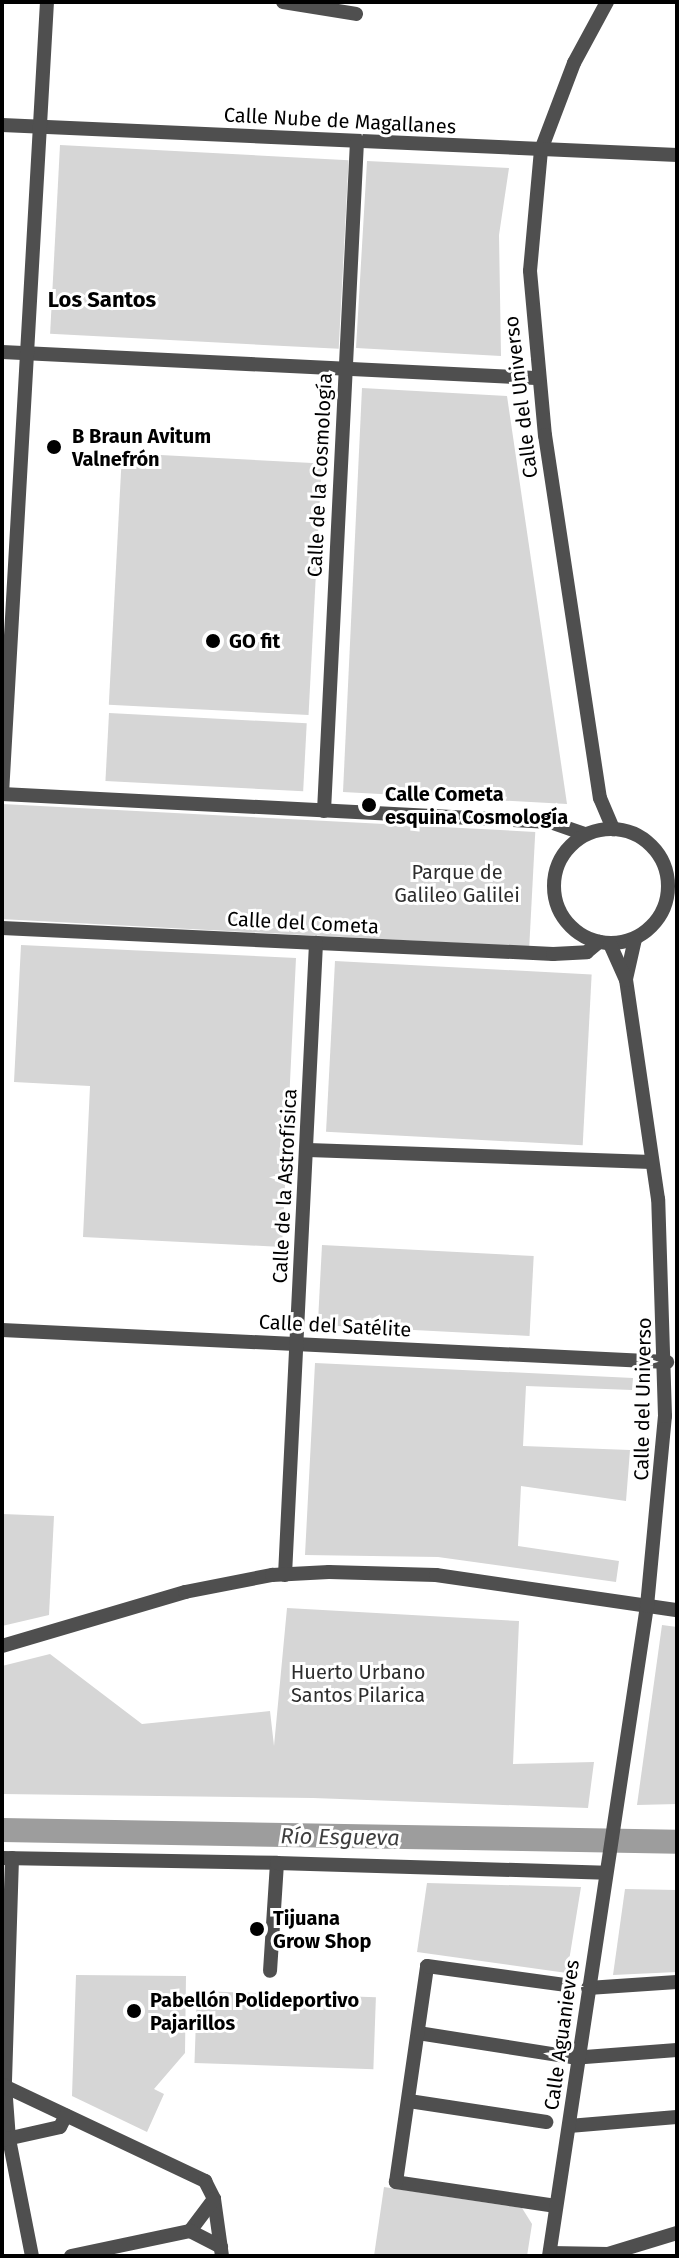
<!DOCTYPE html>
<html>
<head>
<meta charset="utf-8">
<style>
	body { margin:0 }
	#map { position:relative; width:679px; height:2258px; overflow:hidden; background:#fff; font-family:"Fira Sans",sans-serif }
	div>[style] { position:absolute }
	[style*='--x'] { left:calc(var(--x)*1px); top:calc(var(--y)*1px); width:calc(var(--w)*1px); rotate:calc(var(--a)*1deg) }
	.green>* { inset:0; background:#d6d6d6; transform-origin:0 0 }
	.water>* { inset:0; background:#9d9d9d; transform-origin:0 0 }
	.minor>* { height:14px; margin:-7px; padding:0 7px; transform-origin:7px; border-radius:7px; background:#4f4f4f }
	.minor>.ring { margin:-7px; padding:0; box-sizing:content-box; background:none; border:14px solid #4f4f4f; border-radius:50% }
	.dots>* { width:22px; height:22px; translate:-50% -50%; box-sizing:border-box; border:4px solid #fff; border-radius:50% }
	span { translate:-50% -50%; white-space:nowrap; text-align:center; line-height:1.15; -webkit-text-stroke:6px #fff; paint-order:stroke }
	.street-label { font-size:20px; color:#000 }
	.poi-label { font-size:20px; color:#000; font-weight:700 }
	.left { translate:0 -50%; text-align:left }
	.park-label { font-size:20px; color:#2d2d2d }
	.neighbourhood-label { font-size:22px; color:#000; font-weight:700 }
	.water-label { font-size:22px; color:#3e3e3e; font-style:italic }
	.frame { position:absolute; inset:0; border:4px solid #000; pointer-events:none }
</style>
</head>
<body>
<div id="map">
	<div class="green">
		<i style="left:60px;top:145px;width:289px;height:189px;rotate:3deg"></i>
		<i style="clip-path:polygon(367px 161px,509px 168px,499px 235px,501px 356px,356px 348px)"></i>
		<i style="clip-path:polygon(362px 388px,507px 396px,567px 804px,343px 792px)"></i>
		<i style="left:122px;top:453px;width:200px;height:252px;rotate:3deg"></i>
		<i style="left:109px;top:713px;width:198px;height:68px;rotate:3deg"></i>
		<i style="left:2px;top:804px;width:534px;height:115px;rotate:3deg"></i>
		<i style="clip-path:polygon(21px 945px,296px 958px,282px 1247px,83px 1237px,90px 1086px,14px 1082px)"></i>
		<i style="left:335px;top:961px;width:257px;height:171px;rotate:3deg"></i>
		<i style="left:322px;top:1245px;width:212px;height:80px;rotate:3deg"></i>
		<i style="clip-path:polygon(315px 1363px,633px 1378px,632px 1390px,526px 1386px,523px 1446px,630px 1450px,626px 1501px,521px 1486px,518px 1546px,619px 1561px,616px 1582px,438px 1557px,305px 1555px)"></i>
		<i style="clip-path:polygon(2px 1514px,54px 1516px,49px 1615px,2px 1626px)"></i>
		<i style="clip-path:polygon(287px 1608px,519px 1621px,513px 1764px,594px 1762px,588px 1808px,313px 1798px,2px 1794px,2px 1666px,50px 1654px,142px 1724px,270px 1711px,274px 1746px)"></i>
		<i style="clip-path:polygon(662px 1625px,677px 1627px,677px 1804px,637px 1805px)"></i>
		<i style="clip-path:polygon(427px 1883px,581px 1887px,567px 1973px,417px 1952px)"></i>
		<i style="clip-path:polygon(625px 1889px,677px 1890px,677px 1972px,613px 1975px)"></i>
		<i style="clip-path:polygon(76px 1975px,186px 1976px,185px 2053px,154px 2089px,164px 2094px,147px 2132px,72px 2096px)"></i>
		<i style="left:197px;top:1991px;width:179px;height:72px;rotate:2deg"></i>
		<i style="clip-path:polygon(384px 2187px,522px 2208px,532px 2224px,527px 2256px,374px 2256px)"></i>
	</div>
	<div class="water">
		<i style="left:2px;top:1818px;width:675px;height:24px;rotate:1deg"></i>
	</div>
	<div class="minor">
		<i style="--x:283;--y:2;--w:74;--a:9.3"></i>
		<i style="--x:607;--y:2;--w:69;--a:118.4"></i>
		<i style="--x:574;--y:63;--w:93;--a:110.8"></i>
		<i style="--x:541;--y:150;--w:121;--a:95.2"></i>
		<i style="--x:530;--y:271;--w:165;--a:84.8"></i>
		<i style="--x:545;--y:435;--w:367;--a:81.4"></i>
		<i style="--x:600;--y:798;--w:34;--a:67"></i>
		<i style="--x:2;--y:125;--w:676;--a:2.54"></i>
		<i style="--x:2;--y:352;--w:535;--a:2.79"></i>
		<i style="--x:2;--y:794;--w:793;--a:-86.75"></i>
		<i style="--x:2;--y:794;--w:549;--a:2.92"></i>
		<i style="--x:550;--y:822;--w:37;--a:19"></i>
		<i style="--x:324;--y:811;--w:670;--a:-87.18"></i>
		<i class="ring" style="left:554px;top:829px;width:100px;height:100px"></i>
		<i style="--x:2;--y:928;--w:552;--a:2.7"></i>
		<i style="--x:553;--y:954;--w:34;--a:-3"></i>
		<i style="--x:587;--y:952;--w:16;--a:-40"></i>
		<i style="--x:626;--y:979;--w:41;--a:-77.3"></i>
		<i style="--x:308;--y:1150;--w:344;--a:2"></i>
		<i style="--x:2;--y:1330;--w:666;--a:2.75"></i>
		<i style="--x:285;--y:1575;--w:633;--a:-87.19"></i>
		<i style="--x:2;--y:1646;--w:191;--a:-16.4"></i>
		<i style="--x:185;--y:1592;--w:89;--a:-11.1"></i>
		<i style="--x:272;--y:1575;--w:57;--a:-3"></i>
		<i style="--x:329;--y:1572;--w:107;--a:1.6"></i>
		<i style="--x:436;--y:1575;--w:244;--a:8.3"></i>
		<i style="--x:2;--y:1858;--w:275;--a:1"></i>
		<i style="--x:277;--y:1863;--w:108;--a:93.7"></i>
		<i style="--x:12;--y:1858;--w:227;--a:91.8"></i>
		<i style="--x:5;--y:2085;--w:54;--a:85.8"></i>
		<i style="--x:9;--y:2139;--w:119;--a:78.9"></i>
		<i style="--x:277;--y:1863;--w:329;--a:1.7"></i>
		<i style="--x:588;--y:1988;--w:89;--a:-3.9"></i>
		<i style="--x:418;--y:2033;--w:162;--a:8.9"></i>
		<i style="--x:585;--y:2057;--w:92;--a:-4.4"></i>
		<i style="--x:2;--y:2085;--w:225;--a:25.3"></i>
		<i style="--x:205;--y:2181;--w:20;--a:63"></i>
		<i style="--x:214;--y:2199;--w:58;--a:82"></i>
		<i style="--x:409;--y:2101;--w:139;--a:8.7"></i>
		<i style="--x:569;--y:2126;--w:108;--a:-4.8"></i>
		<i style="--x:2;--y:2140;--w:59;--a:-12.6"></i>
		<i style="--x:60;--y:2127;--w:13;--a:-63"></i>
		<i style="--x:556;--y:2206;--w:162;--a:-171.5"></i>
		<i style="--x:396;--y:2182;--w:218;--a:-81.8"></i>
		<i style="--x:427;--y:1966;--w:139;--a:7.8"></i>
		<i style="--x:190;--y:2231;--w:40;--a:-53"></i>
		<i style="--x:550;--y:2253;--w:58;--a:1"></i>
		<i style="--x:608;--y:2254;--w:72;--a:-16.9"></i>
		<i style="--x:71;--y:2256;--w:122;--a:-11.9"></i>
		<i style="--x:190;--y:2231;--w:35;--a:27"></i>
		<i style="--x:549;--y:2256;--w:657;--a:-81.43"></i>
		<i style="--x:647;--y:1606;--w:191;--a:-84.6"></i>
		<i style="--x:665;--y:1416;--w:217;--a:-91.8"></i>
		<i style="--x:658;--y:1199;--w:221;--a:-98.3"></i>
		<i style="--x:626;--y:980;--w:39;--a:-114"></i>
	</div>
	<div class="dots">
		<i style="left:54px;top:447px;background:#000"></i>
		<i style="left:213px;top:641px;background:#000"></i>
		<i style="left:369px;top:805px;background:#000"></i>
		<i style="left:257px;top:1929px;background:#000"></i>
		<i style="left:134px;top:2011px;background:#000"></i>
	</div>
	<div class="street-label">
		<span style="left:340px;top:121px;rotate:3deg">Calle Nube de Magallanes</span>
		<span style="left:521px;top:397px;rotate:-97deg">Calle del Universo</span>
		<span style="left:320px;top:475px;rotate:-87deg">Calle de la Cosmología</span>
		<span style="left:303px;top:923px;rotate:3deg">Calle del Cometa</span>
		<span style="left:285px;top:1186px;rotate:-87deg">Calle de la Astrofísica</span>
		<span style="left:335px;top:1326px;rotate:3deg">Calle del Satélite</span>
		<span style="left:643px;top:1399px;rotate:-89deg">Calle del Universo</span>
		<span style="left:562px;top:2035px;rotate:-82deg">Calle Aguanieves</span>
	</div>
	<div class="poi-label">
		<span class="left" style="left:72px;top:448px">B Braun Avitum<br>Valnefrón</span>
		<span class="left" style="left:229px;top:641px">GO fit</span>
		<span class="left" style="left:385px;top:806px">Calle Cometa<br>esquina Cosmología</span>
		<span class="left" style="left:273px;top:1930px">Tijuana<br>Grow Shop</span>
		<span class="left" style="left:150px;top:2012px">Pabellón Polideportivo<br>Pajarillos</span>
	</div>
	<div class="park-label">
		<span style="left:457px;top:884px">Parque de<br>Galileo Galilei</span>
		<span style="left:358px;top:1684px">Huerto Urbano<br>Santos Pilarica</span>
	</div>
	<div class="neighbourhood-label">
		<span style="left:102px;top:300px">Los Santos</span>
	</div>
	<div class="water-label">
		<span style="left:340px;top:1837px;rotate:1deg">Río Esgueva</span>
	</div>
	<div class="frame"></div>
</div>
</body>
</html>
